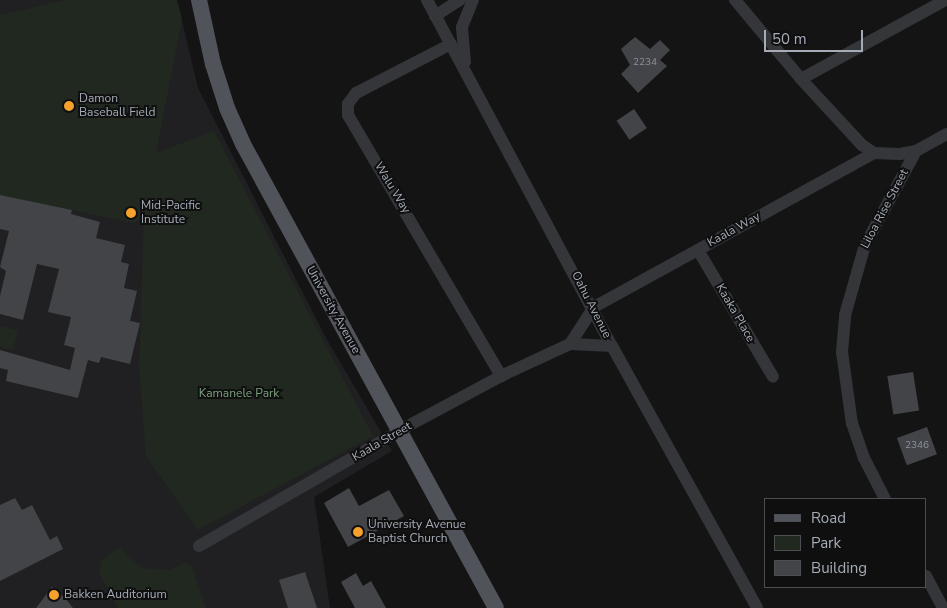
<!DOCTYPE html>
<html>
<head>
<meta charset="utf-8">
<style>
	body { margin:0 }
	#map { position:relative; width:947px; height:608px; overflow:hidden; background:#141415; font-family:"Nunito Sans",sans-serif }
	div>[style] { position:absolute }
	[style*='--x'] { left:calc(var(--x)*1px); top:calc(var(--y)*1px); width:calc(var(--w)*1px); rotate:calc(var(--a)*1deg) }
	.built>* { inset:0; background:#202022 }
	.green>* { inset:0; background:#202820 }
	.building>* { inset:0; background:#424448; transform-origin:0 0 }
	.minor>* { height:12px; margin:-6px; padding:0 6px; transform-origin:6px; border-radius:6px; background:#34363a }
	.major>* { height:16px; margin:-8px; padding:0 8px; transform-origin:8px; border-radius:8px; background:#505359 }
	.dots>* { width:14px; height:14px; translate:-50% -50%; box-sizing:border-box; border:2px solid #0f0f10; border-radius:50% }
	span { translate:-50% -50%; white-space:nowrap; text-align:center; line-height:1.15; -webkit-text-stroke:4px #0f0f10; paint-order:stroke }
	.number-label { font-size:10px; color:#8c929a }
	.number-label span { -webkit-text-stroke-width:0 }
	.poi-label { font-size:12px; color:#a5acb6 }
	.left { translate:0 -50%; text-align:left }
	.street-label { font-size:12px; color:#a5acb6 }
	.park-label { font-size:12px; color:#7ca17b }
	.legend { position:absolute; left:764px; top:498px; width:162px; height:90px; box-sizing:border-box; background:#0f0f10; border:1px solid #4b4e52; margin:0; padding:6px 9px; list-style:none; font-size:15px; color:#a5acb6 }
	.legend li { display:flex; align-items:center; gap:10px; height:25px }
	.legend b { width:25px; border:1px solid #4b4e52 }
	.scale { position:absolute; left:764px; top:30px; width:99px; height:22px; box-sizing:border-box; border:2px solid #a5acb6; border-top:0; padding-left:6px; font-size:15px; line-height:18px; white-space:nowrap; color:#a5acb6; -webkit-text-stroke:4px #0f0f10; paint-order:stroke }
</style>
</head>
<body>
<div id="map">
	<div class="built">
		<i style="clip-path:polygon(0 0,177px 0,198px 88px,326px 338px,392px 451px,314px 497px,330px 608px,0 608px)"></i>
	</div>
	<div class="green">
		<i style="clip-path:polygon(66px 0,177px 0,182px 19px,156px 153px,214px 131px,373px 436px,198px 530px,146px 456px,139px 368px,144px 215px,134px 223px,0 195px,0 15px)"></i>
		<i style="clip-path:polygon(0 326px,18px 330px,13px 350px,0 347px)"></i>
		<i style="clip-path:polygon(116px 549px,121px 549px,142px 568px,170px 570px,184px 563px,192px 566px,206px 608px,118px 608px,99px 572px,101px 561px)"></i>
	</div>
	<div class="building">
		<i style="clip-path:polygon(635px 37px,650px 49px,660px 40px,670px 50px,660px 60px,667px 66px,638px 93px,621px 74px,630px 65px,621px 49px)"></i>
		<i style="left:634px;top:109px;width:23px;height:21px;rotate:56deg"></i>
		<i style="clip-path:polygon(0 195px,72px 210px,71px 214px,100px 222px,96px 238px,125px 245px,121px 262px,129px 264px,124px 288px,137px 291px,130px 321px,140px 323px,130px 364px,101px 357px,99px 363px,88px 360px,78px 398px,6px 381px,8px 370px,0 368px,0 350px,70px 370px,75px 348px,64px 345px,71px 317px,48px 312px,59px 269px,37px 264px,23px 320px,0 314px,0 296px,6px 271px,0 267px,9px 231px,0 229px)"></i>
		<i style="left:913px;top:372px;width:39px;height:26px;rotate:81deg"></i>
		<i style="left:927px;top:427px;width:29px;height:32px;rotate:70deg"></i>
		<i style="clip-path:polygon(349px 488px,359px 506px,389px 490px,404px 516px,348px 547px,324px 503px)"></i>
		<i style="clip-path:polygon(15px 498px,22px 510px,32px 505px,50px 540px,57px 536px,63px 549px,0 581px,0 505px)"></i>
		<i style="clip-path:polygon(305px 572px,317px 608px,288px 608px,279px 580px)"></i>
		<i style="clip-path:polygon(356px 573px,363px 586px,371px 581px,386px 608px,355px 608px,341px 582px)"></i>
		<i style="clip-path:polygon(52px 587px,65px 598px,73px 608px,36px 608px)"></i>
	</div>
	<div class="minor">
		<i style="--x:427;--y:0;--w:392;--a:61.9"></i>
		<i style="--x:612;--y:346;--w:299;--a:61"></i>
		<i style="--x:735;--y:0;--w:103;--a:50.1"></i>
		<i style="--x:801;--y:79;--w:90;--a:47.3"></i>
		<i style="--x:862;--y:145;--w:14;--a:34"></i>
		<i style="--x:874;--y:153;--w:26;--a:2"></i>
		<i style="--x:900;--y:154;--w:16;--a:-11"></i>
		<i style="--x:916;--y:151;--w:35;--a:-29"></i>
		<i style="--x:435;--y:16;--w:30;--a:-33"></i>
		<i style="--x:451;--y:44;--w:107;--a:152.7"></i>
		<i style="--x:356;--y:93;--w:14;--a:126"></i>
		<i style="--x:348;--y:104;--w:11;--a:90"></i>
		<i style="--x:348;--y:115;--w:303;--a:59.6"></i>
		<i style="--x:465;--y:62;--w:35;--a:-95"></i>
		<i style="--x:462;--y:27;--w:29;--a:-68"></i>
		<i style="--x:801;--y:79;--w:164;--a:-28.7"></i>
		<i style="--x:698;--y:250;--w:147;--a:59.4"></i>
		<i style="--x:570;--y:344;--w:42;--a:2.7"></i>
		<i style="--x:885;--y:499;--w:46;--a:-117.1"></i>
		<i style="--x:864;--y:458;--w:36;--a:-109"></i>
		<i style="--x:852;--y:424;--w:73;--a:-97.9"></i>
		<i style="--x:842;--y:352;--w:37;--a:-85"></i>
		<i style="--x:845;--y:315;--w:73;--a:-74.1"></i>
		<i style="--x:865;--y:245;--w:107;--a:-61.5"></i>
		<i style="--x:199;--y:546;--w:239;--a:-29.9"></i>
		<i style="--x:406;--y:427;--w:108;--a:-28.2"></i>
		<i style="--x:501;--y:376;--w:76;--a:-24.9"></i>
		<i style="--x:570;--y:344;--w:44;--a:-57"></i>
		<i style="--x:594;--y:307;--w:320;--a:-28.8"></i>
		<i style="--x:926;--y:576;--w:36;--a:62"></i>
	</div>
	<div class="major">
		<i style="--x:199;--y:0;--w:66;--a:77.7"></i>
		<i style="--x:213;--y:64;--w:46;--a:72.3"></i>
		<i style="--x:227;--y:108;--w:39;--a:66"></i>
		<i style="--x:243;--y:144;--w:528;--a:61.4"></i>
	</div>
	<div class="dots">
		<i style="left:69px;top:106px;background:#f5a12c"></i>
		<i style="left:131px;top:213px;background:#f5a12c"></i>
		<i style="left:358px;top:532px;background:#f5a12c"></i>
		<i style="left:54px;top:595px;background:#f5a12c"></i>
	</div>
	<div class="number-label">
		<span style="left:645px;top:63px">2234</span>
		<span style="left:917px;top:446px">2346</span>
	</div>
	<div class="poi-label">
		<span class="left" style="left:79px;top:106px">Damon<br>Baseball Field</span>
		<span class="left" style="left:141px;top:213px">Mid-Pacific<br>Institute</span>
		<span class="left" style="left:368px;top:532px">University Avenue<br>Baptist Church</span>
		<span class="left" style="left:64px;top:595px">Bakken Auditorium</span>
	</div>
	<div class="street-label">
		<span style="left:392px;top:188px;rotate:59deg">Walu Way</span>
		<span style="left:885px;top:209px;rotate:-62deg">Liloa Rise Street</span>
		<span style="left:734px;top:230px;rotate:-29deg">Kaala Way</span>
		<span style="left:591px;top:305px;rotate:63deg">Oahu Avenue</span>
		<span style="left:333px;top:310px;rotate:61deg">University Avenue</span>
		<span style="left:735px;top:313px;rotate:60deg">Kaaka Place</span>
		<span style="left:382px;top:442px;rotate:-30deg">Kaala Street</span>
	</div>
	<div class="park-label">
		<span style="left:239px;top:394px">Kamanele Park</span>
	</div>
	<ul class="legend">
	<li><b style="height:6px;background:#505359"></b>Road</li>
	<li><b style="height:14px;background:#202820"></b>Park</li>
	<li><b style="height:14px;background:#424448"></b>Building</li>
	</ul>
	<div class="scale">50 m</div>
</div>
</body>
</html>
